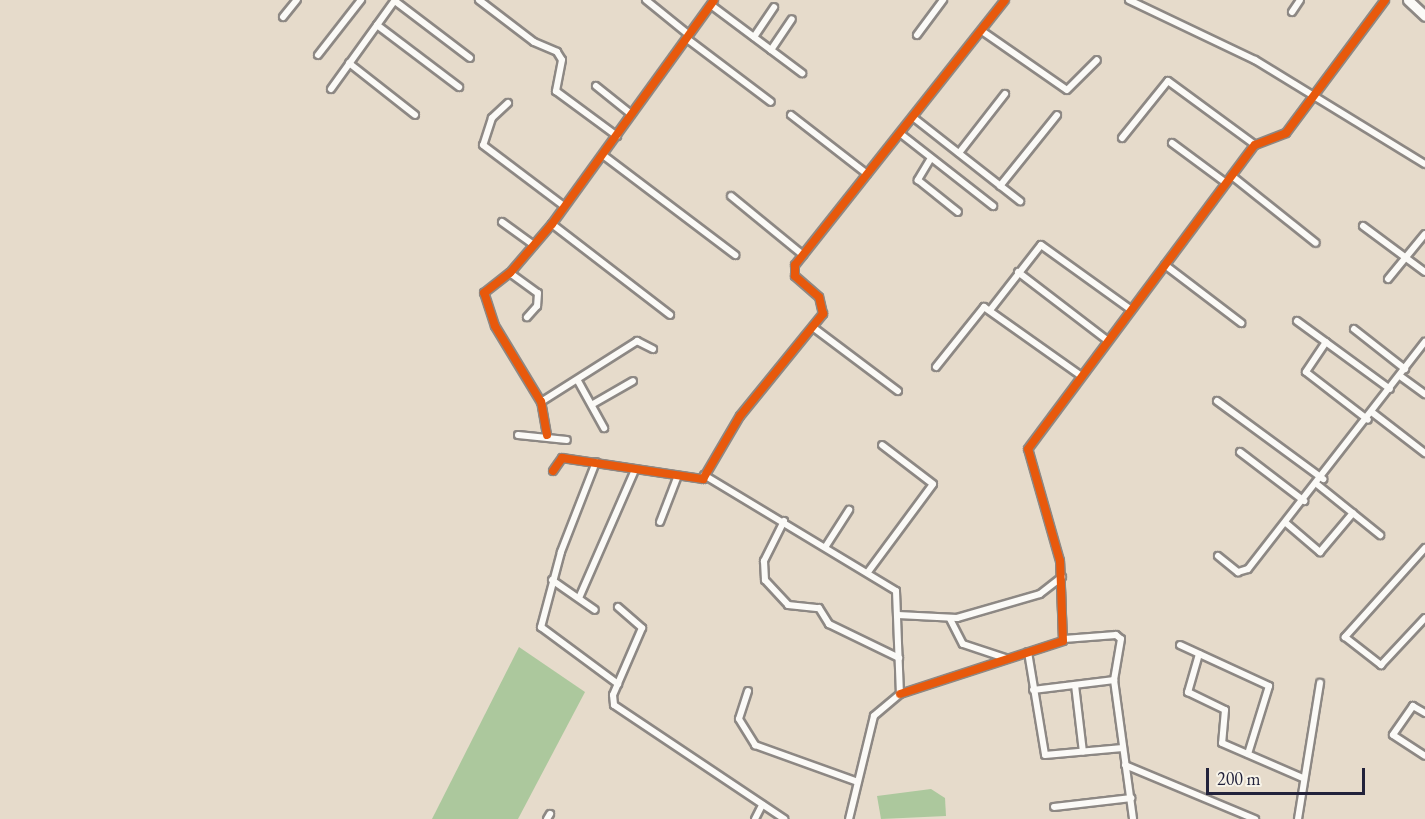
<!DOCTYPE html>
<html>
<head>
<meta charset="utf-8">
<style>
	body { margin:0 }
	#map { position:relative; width:1425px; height:819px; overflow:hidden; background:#e6dbcb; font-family:"EB Garamond",serif }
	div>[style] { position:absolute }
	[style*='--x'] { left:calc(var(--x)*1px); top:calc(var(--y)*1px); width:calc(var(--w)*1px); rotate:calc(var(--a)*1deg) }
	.forest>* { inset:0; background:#acc89d }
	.roads { filter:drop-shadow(2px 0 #8d8884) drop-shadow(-2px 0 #8d8884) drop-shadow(0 2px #8d8884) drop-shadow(0 -2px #8d8884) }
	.street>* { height:6px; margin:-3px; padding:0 3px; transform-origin:3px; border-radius:3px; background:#fbfaf7 }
	.primary>* { height:9px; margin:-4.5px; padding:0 4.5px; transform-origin:4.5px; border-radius:4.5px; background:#fbfaf7 }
	.cycleway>* { height:8px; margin:-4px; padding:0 4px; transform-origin:4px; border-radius:4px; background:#e8590c }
	span { translate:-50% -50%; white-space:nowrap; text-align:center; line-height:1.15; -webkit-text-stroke:4.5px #f7f3e8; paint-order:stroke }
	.scale { position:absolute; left:1206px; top:768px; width:159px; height:27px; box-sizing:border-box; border:3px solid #22223b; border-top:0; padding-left:8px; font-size:18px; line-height:21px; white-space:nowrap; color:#22223b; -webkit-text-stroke:4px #f7f3e8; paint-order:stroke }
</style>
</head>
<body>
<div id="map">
	<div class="forest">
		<i style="clip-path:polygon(519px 647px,585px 692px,518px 819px,432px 819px)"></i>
		<i style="clip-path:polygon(931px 789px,945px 798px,946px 816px,881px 819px,877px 796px)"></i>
	</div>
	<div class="roads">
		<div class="street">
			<i style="--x:479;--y:0;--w:69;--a:37.4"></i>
			<i style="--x:534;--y:42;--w:25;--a:23"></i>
			<i style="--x:557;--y:52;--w:9;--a:58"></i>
			<i style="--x:562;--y:60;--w:32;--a:101"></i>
			<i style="--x:556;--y:91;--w:76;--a:36.4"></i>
			<i style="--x:646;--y:0;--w:55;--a:39.1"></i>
			<i style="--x:1129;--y:0;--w:140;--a:25.5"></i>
			<i style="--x:1255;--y:60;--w:199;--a:31.5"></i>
			<i style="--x:395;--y:1;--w:94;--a:37.2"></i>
			<i style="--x:711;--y:5;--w:114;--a:36.8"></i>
			<i style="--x:1292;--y:12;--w:14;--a:-56"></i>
			<i style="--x:283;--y:17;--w:22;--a:-51"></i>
			<i style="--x:377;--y:25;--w:103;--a:37.1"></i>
			<i style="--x:982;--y:31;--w:103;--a:34.8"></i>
			<i style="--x:1067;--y:90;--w:42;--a:-45"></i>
			<i style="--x:917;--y:35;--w:44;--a:-53.4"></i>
			<i style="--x:754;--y:37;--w:36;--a:-56"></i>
			<i style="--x:686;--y:38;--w:106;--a:37"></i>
			<i style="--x:771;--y:50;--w:37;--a:-56"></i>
			<i style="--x:318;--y:55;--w:70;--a:-52"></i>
			<i style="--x:349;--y:63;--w:84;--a:38.2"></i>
			<i style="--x:596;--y:86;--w:45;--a:38.7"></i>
			<i style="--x:331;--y:89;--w:110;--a:-54.3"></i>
			<i style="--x:508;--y:103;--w:22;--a:137"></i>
			<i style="--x:492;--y:118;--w:28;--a:108"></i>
			<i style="--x:483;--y:145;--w:101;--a:37"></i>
			<i style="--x:791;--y:115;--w:96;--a:37.8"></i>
			<i style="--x:914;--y:118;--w:135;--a:38.1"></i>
			<i style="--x:901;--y:134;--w:117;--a:38"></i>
			<i style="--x:1122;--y:138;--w:73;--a:-51.1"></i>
			<i style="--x:1168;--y:81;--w:108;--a:36.3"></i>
			<i style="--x:1172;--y:143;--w:67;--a:36.5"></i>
			<i style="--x:959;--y:153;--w:75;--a:-52.1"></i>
			<i style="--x:603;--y:155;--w:166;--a:37.1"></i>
			<i style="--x:931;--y:158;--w:26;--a:121"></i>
			<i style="--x:918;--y:180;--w:51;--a:38.7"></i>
			<i style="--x:1232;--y:176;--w:107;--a:38.6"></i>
			<i style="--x:1000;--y:186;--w:91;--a:-51.2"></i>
			<i style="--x:731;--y:196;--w:93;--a:39.3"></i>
			<i style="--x:502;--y:222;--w:39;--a:36"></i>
			<i style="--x:552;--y:224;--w:149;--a:37.6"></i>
			<i style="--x:1363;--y:226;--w:77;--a:36.6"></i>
			<i style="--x:1165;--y:265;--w:96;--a:37.3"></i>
			<i style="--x:1018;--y:272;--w:112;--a:37.4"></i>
			<i style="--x:510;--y:273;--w:34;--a:36"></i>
			<i style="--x:538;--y:293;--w:13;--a:94"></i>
			<i style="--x:537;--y:306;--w:15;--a:132"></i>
			<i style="--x:1388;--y:279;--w:58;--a:-50.6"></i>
			<i style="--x:991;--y:309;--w:81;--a:-52"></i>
			<i style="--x:1041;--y:245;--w:110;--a:35.7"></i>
			<i style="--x:1297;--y:321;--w:115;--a:36.2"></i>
			<i style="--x:814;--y:328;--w:105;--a:36.9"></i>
			<i style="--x:1354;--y:329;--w:65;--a:38.1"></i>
			<i style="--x:1326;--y:342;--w:36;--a:124"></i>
			<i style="--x:1306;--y:372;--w:78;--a:37.7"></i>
			<i style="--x:936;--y:367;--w:77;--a:-51.3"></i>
			<i style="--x:984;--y:307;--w:118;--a:35.3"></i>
			<i style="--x:1400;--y:376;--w:31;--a:36"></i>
			<i style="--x:578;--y:381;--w:54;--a:61"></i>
			<i style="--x:1217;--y:401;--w:132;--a:36.3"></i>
			<i style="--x:541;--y:402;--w:114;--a:-32.4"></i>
			<i style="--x:637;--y:341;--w:18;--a:27"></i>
			<i style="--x:593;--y:404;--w:46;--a:-29.9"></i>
			<i style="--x:1373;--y:413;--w:66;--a:37.6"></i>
			<i style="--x:518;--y:435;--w:49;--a:5.8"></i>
			<i style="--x:547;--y:435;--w:34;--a:-100"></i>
			<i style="--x:541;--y:402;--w:89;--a:-121.2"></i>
			<i style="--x:495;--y:326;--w:35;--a:-108"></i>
			<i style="--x:484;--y:293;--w:33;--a:-38"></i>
			<i style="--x:510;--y:273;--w:65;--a:-49.4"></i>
			<i style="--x:552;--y:224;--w:276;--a:-54.1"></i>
			<i style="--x:1240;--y:452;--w:81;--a:37.4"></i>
			<i style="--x:596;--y:462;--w:97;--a:111.3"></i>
			<i style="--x:561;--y:552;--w:78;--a:104.9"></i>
			<i style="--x:541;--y:627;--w:96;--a:36.5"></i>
			<i style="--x:553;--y:471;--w:16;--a:-55"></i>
			<i style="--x:562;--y:458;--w:143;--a:8.5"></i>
			<i style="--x:703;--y:479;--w:73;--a:-59.6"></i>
			<i style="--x:740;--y:416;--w:132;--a:-50.9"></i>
			<i style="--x:823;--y:314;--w:17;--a:-103"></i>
			<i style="--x:819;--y:297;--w:32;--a:-139"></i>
			<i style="--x:795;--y:276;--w:11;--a:-90"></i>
			<i style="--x:795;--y:265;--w:338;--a:-51.6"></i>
			<i style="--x:704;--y:475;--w:224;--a:31.1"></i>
			<i style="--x:896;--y:591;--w:103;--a:87.8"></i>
			<i style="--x:900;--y:694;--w:34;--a:140"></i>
			<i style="--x:874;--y:716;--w:106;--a:103.6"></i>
			<i style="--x:1318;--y:485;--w:80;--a:38.9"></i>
			<i style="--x:784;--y:521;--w:45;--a:116.6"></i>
			<i style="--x:764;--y:561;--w:19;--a:87"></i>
			<i style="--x:765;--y:580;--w:34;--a:47"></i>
			<i style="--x:788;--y:605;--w:31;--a:6"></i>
			<i style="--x:819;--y:608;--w:19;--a:58"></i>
			<i style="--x:829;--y:624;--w:78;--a:25.9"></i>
			<i style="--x:660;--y:522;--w:47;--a:-68.9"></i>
			<i style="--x:1286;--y:523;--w:45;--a:40.5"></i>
			<i style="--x:1320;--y:552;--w:51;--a:-49.8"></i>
			<i style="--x:826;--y:546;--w:43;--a:-57.4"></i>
			<i style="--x:1425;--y:548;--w:120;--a:132"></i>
			<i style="--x:1345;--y:637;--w:46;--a:37.9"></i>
			<i style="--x:1381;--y:665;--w:64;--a:-46.9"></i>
			<i style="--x:1218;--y:556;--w:26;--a:39"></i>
			<i style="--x:1238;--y:572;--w:10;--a:-17"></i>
			<i style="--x:1248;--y:569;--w:288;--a:-52.1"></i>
			<i style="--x:868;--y:572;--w:109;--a:-53.5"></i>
			<i style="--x:933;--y:484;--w:64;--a:-142.6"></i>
			<i style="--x:552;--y:580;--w:52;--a:34.9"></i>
			<i style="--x:579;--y:598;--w:140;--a:-66.4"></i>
			<i style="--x:618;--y:607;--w:32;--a:41"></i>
			<i style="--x:642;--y:628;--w:73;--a:113.4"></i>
			<i style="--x:613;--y:695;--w:10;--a:84"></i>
			<i style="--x:614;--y:705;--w:205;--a:33.8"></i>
			<i style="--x:898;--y:615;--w:59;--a:2.9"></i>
			<i style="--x:957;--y:618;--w:86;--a:-16.1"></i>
			<i style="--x:1040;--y:594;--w:28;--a:-38"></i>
			<i style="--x:950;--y:619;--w:28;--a:63"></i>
			<i style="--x:963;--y:644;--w:44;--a:18.4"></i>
			<i style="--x:1064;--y:639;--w:52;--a:-4.4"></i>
			<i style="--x:1116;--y:635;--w:6;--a:39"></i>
			<i style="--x:1121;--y:639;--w:42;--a:99.7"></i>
			<i style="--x:1114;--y:680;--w:140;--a:82.2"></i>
			<i style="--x:1180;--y:645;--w:98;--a:24.7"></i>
			<i style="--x:1269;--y:686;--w:71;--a:107.2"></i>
			<i style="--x:1028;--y:652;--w:104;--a:80.6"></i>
			<i style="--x:1045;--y:755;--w:78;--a:-5.1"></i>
			<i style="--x:1199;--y:654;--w:40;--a:106"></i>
			<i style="--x:1188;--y:692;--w:41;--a:25.9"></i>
			<i style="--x:1225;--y:710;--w:33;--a:95"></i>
			<i style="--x:1222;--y:743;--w:88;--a:23.4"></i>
			<i style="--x:1075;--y:685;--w:67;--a:83.2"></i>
			<i style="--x:1033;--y:690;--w:82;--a:-7"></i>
			<i style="--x:748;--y:691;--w:29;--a:108"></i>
			<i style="--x:739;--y:719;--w:31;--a:58"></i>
			<i style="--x:755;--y:745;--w:109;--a:19.8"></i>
			<i style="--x:900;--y:694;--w:171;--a:-18"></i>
			<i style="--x:1063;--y:641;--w:80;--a:-92.1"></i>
			<i style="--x:1060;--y:561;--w:116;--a:-105.9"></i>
			<i style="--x:1028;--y:449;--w:379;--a:-53.3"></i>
			<i style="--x:1255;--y:145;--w:33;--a:-21"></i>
			<i style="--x:1286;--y:133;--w:166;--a:-53.3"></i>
			<i style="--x:1425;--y:713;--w:14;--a:-150"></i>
			<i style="--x:1413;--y:706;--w:35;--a:125"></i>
			<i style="--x:1393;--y:735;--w:38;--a:33"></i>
			<i style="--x:1125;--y:765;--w:141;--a:22.6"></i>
			<i style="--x:1054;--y:807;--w:78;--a:-6.7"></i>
			<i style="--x:547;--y:819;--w:6;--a:-59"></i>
			<i style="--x:755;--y:819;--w:16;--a:-63"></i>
			<i style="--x:1298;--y:819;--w:138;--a:-80.8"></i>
		</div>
		<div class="primary">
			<i style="--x:1408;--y:0;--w:23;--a:43"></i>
		</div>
	</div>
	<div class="cycleway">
		<i style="--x:547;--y:435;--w:34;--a:-100"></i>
		<i style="--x:541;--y:402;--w:89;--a:-121.2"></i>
		<i style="--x:495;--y:326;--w:35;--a:-108"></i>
		<i style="--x:484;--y:293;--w:33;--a:-38"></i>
		<i style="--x:510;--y:273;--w:65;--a:-49.4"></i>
		<i style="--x:552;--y:224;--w:276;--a:-54.1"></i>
		<i style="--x:553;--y:471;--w:16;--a:-55"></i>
		<i style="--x:562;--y:458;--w:143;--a:8.5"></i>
		<i style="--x:703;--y:479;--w:73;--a:-59.6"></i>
		<i style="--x:740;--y:416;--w:132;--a:-50.9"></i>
		<i style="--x:823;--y:314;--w:17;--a:-103"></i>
		<i style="--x:819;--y:297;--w:32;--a:-139"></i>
		<i style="--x:795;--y:276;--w:11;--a:-90"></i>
		<i style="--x:795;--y:265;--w:338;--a:-51.6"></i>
		<i style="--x:900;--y:694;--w:171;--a:-18"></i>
		<i style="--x:1063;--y:641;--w:80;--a:-92.1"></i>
		<i style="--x:1060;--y:561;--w:116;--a:-105.9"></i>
		<i style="--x:1028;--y:449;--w:379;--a:-53.3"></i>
		<i style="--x:1255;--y:145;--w:33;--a:-21"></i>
		<i style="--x:1286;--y:133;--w:166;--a:-53.3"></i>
	</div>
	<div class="scale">200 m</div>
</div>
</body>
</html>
